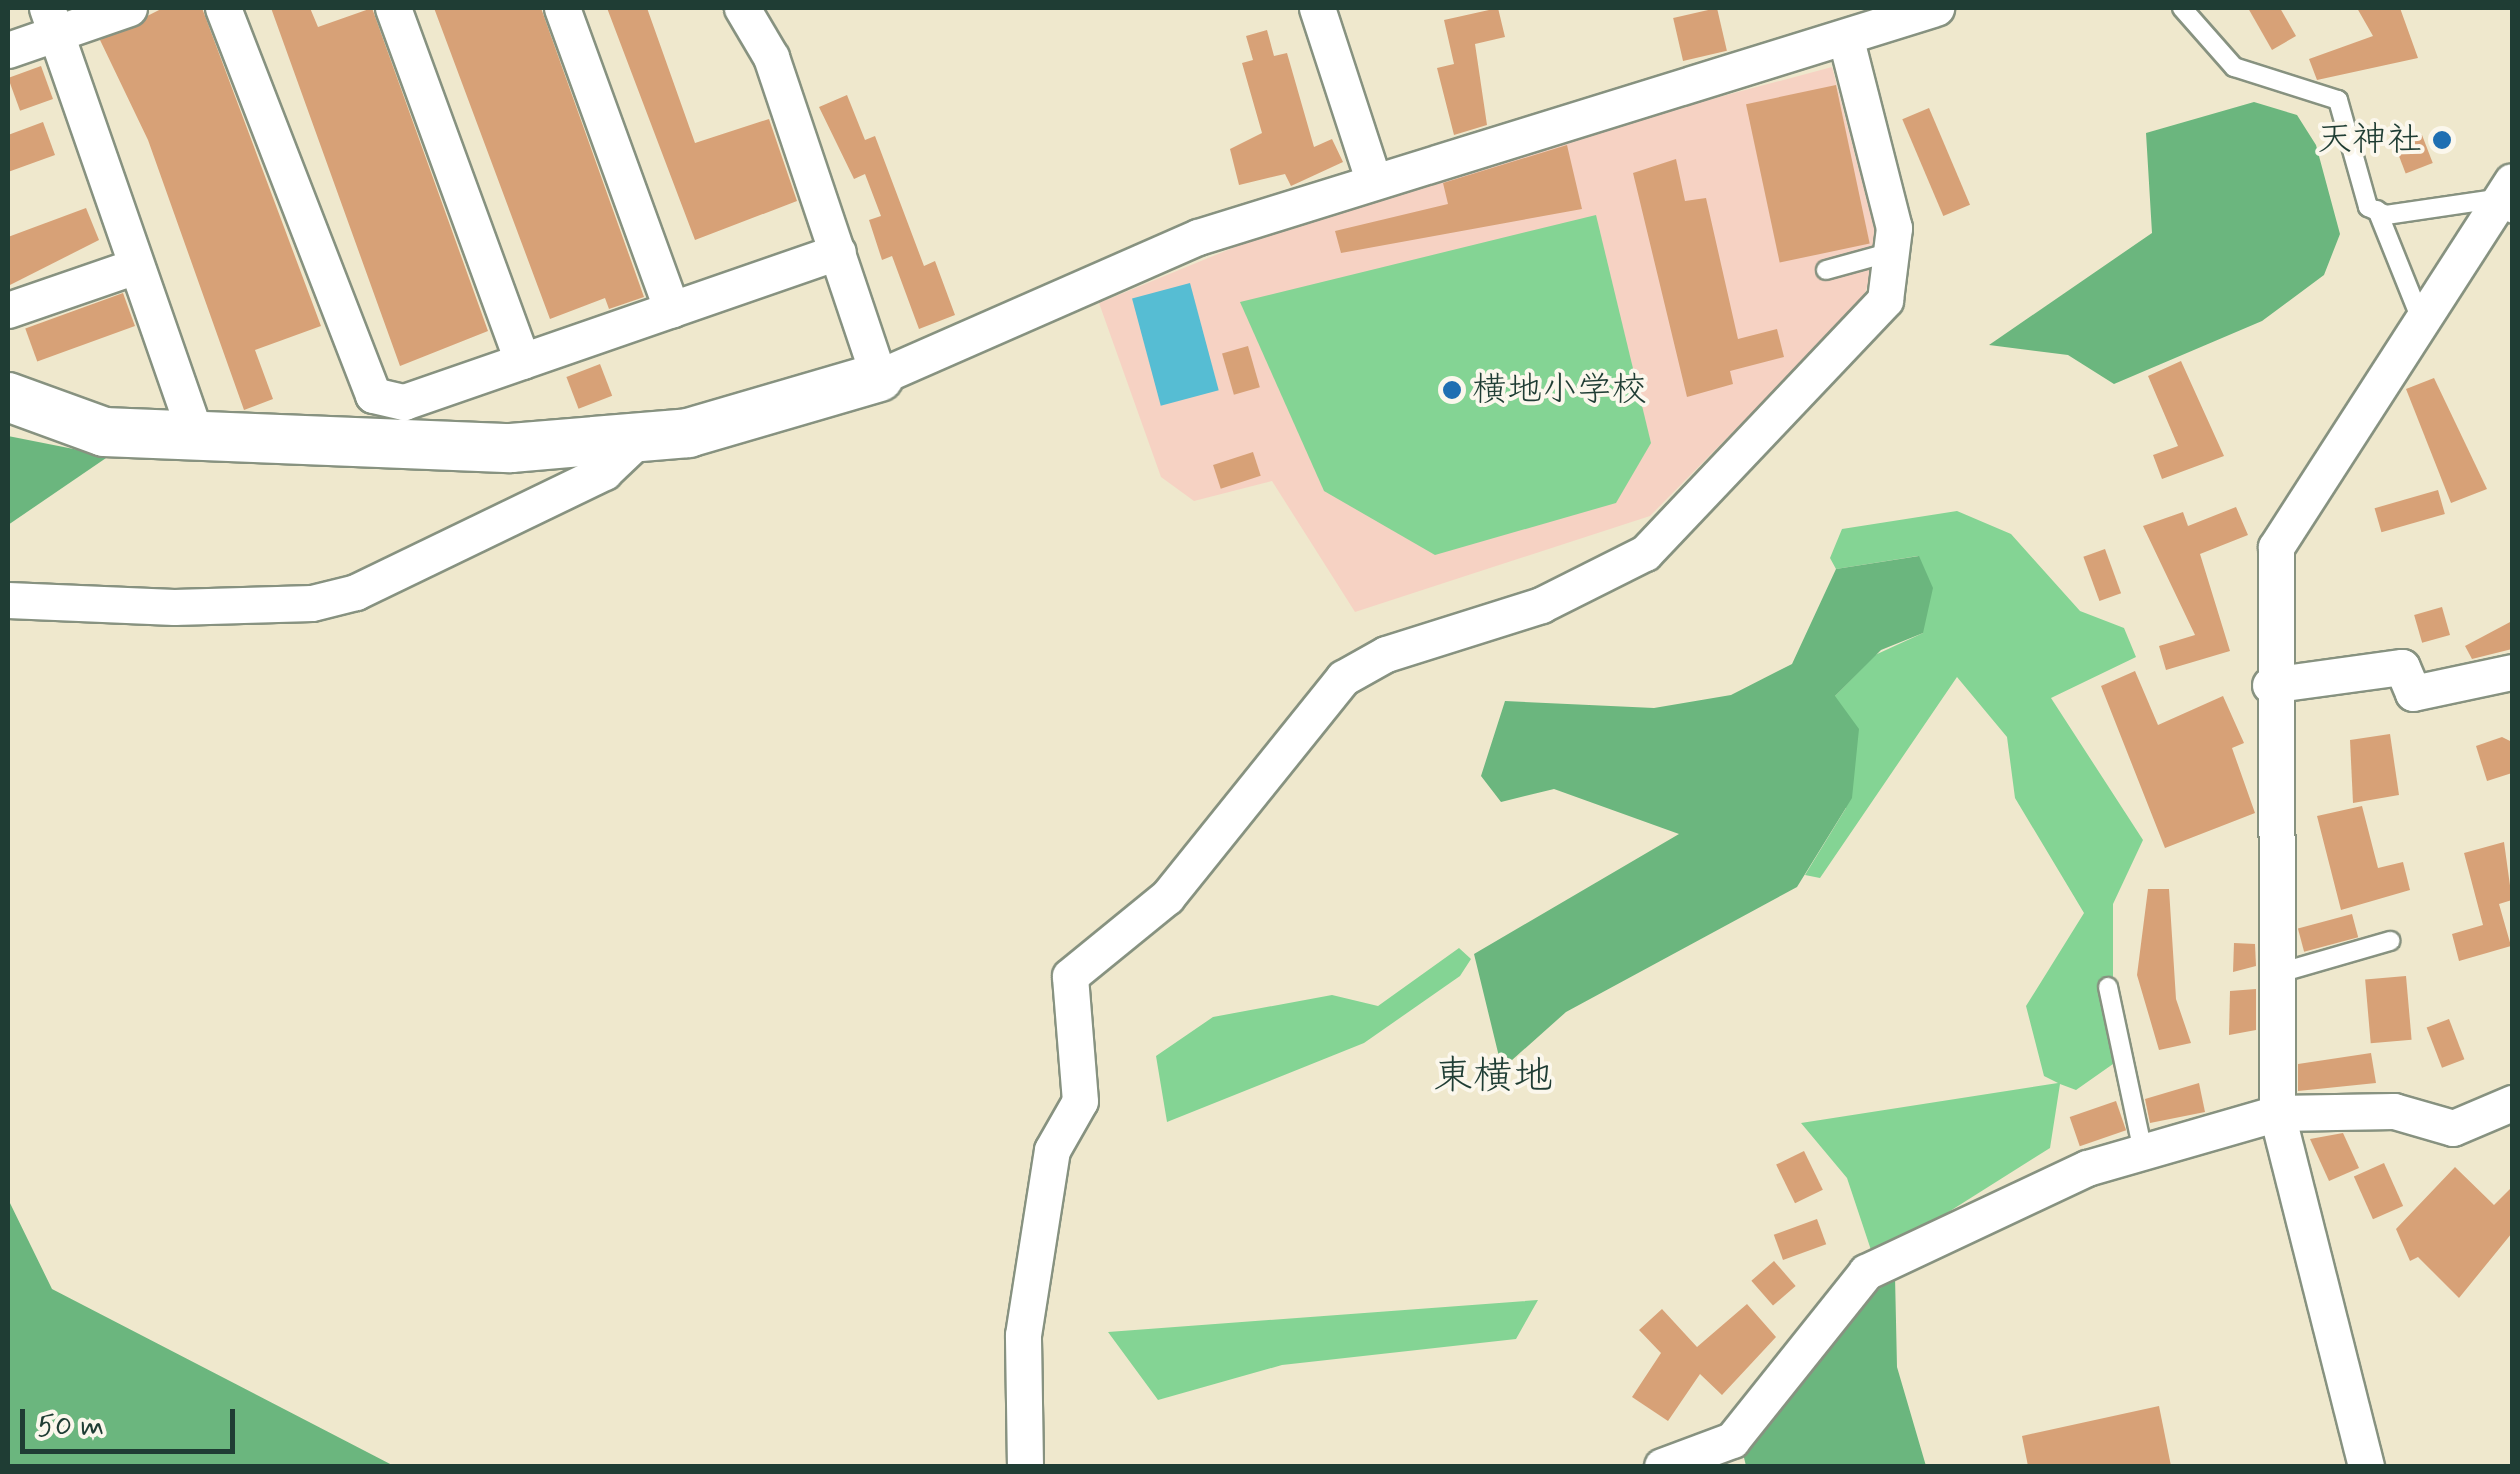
<!DOCTYPE html>
<html>
<head>
<meta charset="utf-8">
<style>
	body { margin:0 }
	#map { position:relative; width:2520px; height:1474px; overflow:hidden; background:#efe8cd; font-family:Mynerve,"Klee One",sans-serif }
	div>[style] { position:absolute }
	[style*='--x'] { left:calc(var(--x)*1px); top:calc(var(--y)*1px); width:calc(var(--w)*1px); rotate:calc(var(--a)*1deg) }
	.built>* { inset:0; background:#f6d2c3 }
	.green>* { inset:0; background:#84d494 }
	.forest>* { inset:0; background:#6bb67e }
	.water>* { inset:0; background:#56bdd3; transform-origin:0 0 }
	.building>* { inset:0; background:#d7a177; transform-origin:0 0 }
	.roads { filter:drop-shadow(2px 0 #879280) drop-shadow(-2px 0 #879280) drop-shadow(0 2px #879280) drop-shadow(0 -2px #879280) }
	.lane>* { height:18px; margin:-9px; padding:0 9px; transform-origin:9px; border-radius:9px; background:#fff }
	.street>* { height:35px; margin:-17.5px; padding:0 17.5px; transform-origin:17.5px; border-radius:17.5px; background:#fff }
	.secondary>* { height:48px; margin:-24px; padding:0 24px; transform-origin:24px; border-radius:24px; background:#fff }
	.dots>* { width:28px; height:28px; translate:-50% -50%; box-sizing:border-box; border:5px solid #fbf7ec; border-radius:50% }
	span { translate:-50% -50%; white-space:nowrap; text-align:center; line-height:1.15; -webkit-text-stroke:8px #fbf7ec; paint-order:stroke }
	.poi-label { font-size:35px; color:#1f3d34 }
	.right { translate:-100% -50%; text-align:right }
	.left { translate:0 -50%; text-align:left }
	.quarter-label { font-size:40px; color:#1f3d34 }
	.frame { position:absolute; inset:0; border:10px solid #1f3d34; pointer-events:none }
	.scale { position:absolute; left:20px; top:1409px; width:215px; height:45px; box-sizing:border-box; border:5px solid #1f3d34; border-top:0; padding-left:12px; font-size:30px; line-height:35px; white-space:nowrap; color:#1f3d34; -webkit-text-stroke:8px #fbf7ec; paint-order:stroke }
</style>
</head>
<body>
<div id="map">
	<div class="built">
		<i style="clip-path:polygon(1832px 67px,1879px 247px,1863px 300px,1650px 516px,1355px 612px,1272px 481px,1194px 501px,1161px 477px,1099px 303px,1378px 188px)"></i>
	</div>
	<div class="green">
		<i style="clip-path:polygon(1596px 215px,1651px 443px,1616px 503px,1435px 555px,1324px 491px,1240px 302px)"></i>
		<i style="clip-path:polygon(1957px 511px,2011px 534px,2080px 611px,2124px 628px,2136px 657px,2051px 698px,2143px 840px,2113px 904px,2113px 1064px,2076px 1090px,2060px 1084px,2050px 1148px,1874px 1259px,1847px 1178px,1801px 1123px,2058px 1083px,2044px 1076px,2026px 1006px,2084px 913px,2015px 798px,2007px 737px,1957px 677px,1820px 878px,1805px 875px,1846px 808px,1834px 697px,1875px 655px,1923px 633px,1918px 556px,1836px 569px,1830px 558px,1842px 529px)"></i>
		<i style="clip-path:polygon(1459px 948px,1471px 959px,1460px 976px,1364px 1043px,1167px 1122px,1156px 1056px,1213px 1017px,1332px 995px,1378px 1006px)"></i>
		<i style="clip-path:polygon(1538px 1300px,1516px 1339px,1282px 1365px,1158px 1400px,1108px 1332px)"></i>
	</div>
	<div class="forest">
		<i style="clip-path:polygon(2254px 102px,2297px 115px,2316px 145px,2340px 234px,2324px 275px,2262px 321px,2114px 384px,2068px 355px,1989px 345px,2152px 233px,2146px 133px)"></i>
		<i style="clip-path:polygon(8px 436px,109px 456px,8px 525px)"></i>
		<i style="clip-path:polygon(1919px 556px,1933px 588px,1923px 633px,1881px 650px,1835px 696px,1859px 729px,1852px 798px,1797px 887px,1566px 1012px,1502px 1069px,1474px 954px,1679px 834px,1554px 789px,1501px 802px,1481px 776px,1505px 701px,1654px 708px,1731px 695px,1792px 664px,1836px 569px)"></i>
		<i style="clip-path:polygon(8px 1199px,52px 1289px,394px 1466px,8px 1466px)"></i>
		<i style="clip-path:polygon(1895px 1276px,1897px 1367px,1926px 1466px,1746px 1466px,1741px 1445px,1805px 1350px)"></i>
	</div>
	<div class="water">
		<i style="left:1190px;top:283px;width:111px;height:60px;rotate:75deg"></i>
	</div>
	<div class="building">
		<i style="clip-path:polygon(163px 8px,202px 8px,321px 326px,255px 350px,273px 399px,244px 410px,148px 140px,100px 40px)"></i>
		<i style="clip-path:polygon(271px 8px,310px 8px,318px 27px,372px 8px,488px 331px,400px 366px)"></i>
		<i style="clip-path:polygon(434px 8px,541px 8px,644px 297px,609px 309px,605px 298px,550px 319px)"></i>
		<i style="clip-path:polygon(607px 8px,647px 8px,695px 143px,769px 119px,797px 201px,695px 240px)"></i>
		<i style="clip-path:polygon(1498px 8px,1505px 37px,1475px 44px,1487px 125px,1454px 135px,1437px 68px,1454px 64px,1444px 20px)"></i>
		<i style="left:1717px;top:8px;width:44px;height:45px;rotate:77deg"></i>
		<i style="clip-path:polygon(2248px 8px,2280px 8px,2296px 36px,2272px 50px)"></i>
		<i style="clip-path:polygon(2357px 8px,2400px 8px,2418px 58px,2317px 80px,2309px 59px,2373px 36px)"></i>
		<i style="clip-path:polygon(1267px 30px,1274px 56px,1287px 53px,1314px 147px,1332px 139px,1343px 162px,1291px 186px,1285px 174px,1239px 185px,1230px 149px,1262px 133px,1242px 63px,1253px 60px,1246px 36px)"></i>
		<i style="left:41px;top:66px;width:35px;height:35px;rotate:70deg"></i>
		<i style="left:1836px;top:85px;width:162px;height:92px;rotate:78deg"></i>
		<i style="clip-path:polygon(847px 95px,865px 140px,875px 136px,924px 266px,935px 261px,955px 315px,919px 329px,892px 256px,882px 260px,869px 220px,881px 216px,865px 174px,854px 179px,819px 107px)"></i>
		<i style="left:1929px;top:108px;width:105px;height:29px;rotate:67deg"></i>
		<i style="clip-path:polygon(43px 122px,55px 155px,8px 172px,8px 135px)"></i>
		<i style="left:2422px;top:135px;width:30px;height:29px;rotate:69deg"></i>
		<i style="clip-path:polygon(1567px 145px,1582px 209px,1341px 253px,1335px 231px,1448px 204px,1443px 183px)"></i>
		<i style="clip-path:polygon(1676px 159px,1685px 201px,1706px 198px,1738px 339px,1777px 329px,1784px 357px,1730px 371px,1733px 384px,1687px 397px,1633px 173px)"></i>
		<i style="clip-path:polygon(86px 208px,99px 240px,8px 286px,8px 237px)"></i>
		<i style="left:123px;top:293px;width:35px;height:104px;rotate:70deg"></i>
		<i style="left:1248px;top:346px;width:43px;height:27px;rotate:74deg"></i>
		<i style="clip-path:polygon(2181px 361px,2224px 456px,2162px 479px,2153px 455px,2178px 446px,2148px 376px)"></i>
		<i style="left:600px;top:364px;width:34px;height:36px;rotate:69deg"></i>
		<i style="clip-path:polygon(2434px 378px,2487px 489px,2451px 503px,2406px 389px)"></i>
		<i style="left:1253px;top:452px;width:25px;height:42px;rotate:72deg"></i>
		<i style="left:2438px;top:490px;width:25px;height:66px;rotate:74deg"></i>
		<i style="clip-path:polygon(2236px 507px,2248px 535px,2200px 554px,2230px 651px,2166px 670px,2159px 646px,2195px 635px,2143px 526px,2183px 512px,2188px 526px)"></i>
		<i style="left:2105px;top:549px;width:47px;height:23px;rotate:70deg"></i>
		<i style="left:2442px;top:607px;width:29px;height:29px;rotate:74deg"></i>
		<i style="clip-path:polygon(2512px 621px,2512px 649px,2472px 659px,2465px 646px)"></i>
		<i style="clip-path:polygon(2135px 671px,2158px 725px,2223px 696px,2244px 743px,2232px 748px,2255px 813px,2165px 848px,2101px 686px)"></i>
		<i style="clip-path:polygon(2390px 734px,2399px 795px,2353px 803px,2350px 740px)"></i>
		<i style="clip-path:polygon(2502px 737px,2512px 742px,2512px 773px,2487px 781px,2476px 746px)"></i>
		<i style="clip-path:polygon(2362px 806px,2378px 868px,2403px 862px,2410px 890px,2341px 910px,2317px 816px)"></i>
		<i style="clip-path:polygon(2504px 842px,2512px 900px,2499px 904px,2511px 946px,2459px 961px,2452px 934px,2483px 925px,2464px 853px)"></i>
		<i style="clip-path:polygon(2148px 889px,2169px 889px,2176px 999px,2191px 1043px,2159px 1050px,2137px 975px)"></i>
		<i style="left:2352px;top:914px;width:24px;height:56px;rotate:75deg"></i>
		<i style="clip-path:polygon(2234px 943px,2255px 944px,2256px 966px,2233px 972px)"></i>
		<i style="left:2406px;top:976px;width:64px;height:41px;rotate:85deg"></i>
		<i style="clip-path:polygon(2256px 989px,2256px 1030px,2229px 1035px,2230px 991px)"></i>
		<i style="left:2449px;top:1019px;width:43px;height:24px;rotate:69deg"></i>
		<i style="clip-path:polygon(2371px 1053px,2376px 1083px,2298px 1091px,2298px 1064px)"></i>
		<i style="clip-path:polygon(2199px 1083px,2205px 1112px,2150px 1123px,2145px 1099px)"></i>
		<i style="left:2116px;top:1101px;width:31px;height:49px;rotate:71deg"></i>
		<i style="clip-path:polygon(2343px 1133px,2359px 1168px,2329px 1181px,2310px 1139px)"></i>
		<i style="left:1804px;top:1151px;width:43px;height:31px;rotate:64deg"></i>
		<i style="left:2384px;top:1163px;width:47px;height:33px;rotate:66deg"></i>
		<i style="clip-path:polygon(2455px 1167px,2494px 1205px,2512px 1187px,2512px 1233px,2459px 1298px,2418px 1257px,2410px 1261px,2396px 1229px)"></i>
		<i style="left:1817px;top:1219px;width:27px;height:46px;rotate:70deg"></i>
		<i style="left:1774px;top:1261px;width:33px;height:30px;rotate:49deg"></i>
		<i style="clip-path:polygon(1747px 1304px,1776px 1337px,1722px 1395px,1700px 1374px,1668px 1421px,1632px 1397px,1661px 1353px,1639px 1330px,1662px 1309px,1697px 1347px)"></i>
		<i style="clip-path:polygon(2159px 1406px,2171px 1466px,2028px 1466px,2022px 1436px)"></i>
	</div>
	<div class="roads">
		<div class="lane">
			<i style="--x:2182;--y:8;--w:79;--a:48.6"></i>
			<i style="--x:2234;--y:67;--w:109;--a:17.6"></i>
			<i style="--x:2338;--y:100;--w:111;--a:74.3"></i>
			<i style="--x:2368;--y:207;--w:20;--a:24"></i>
			<i style="--x:2386;--y:215;--w:116;--a:-8.4"></i>
			<i style="--x:2501;--y:198;--w:19;--a:55"></i>
			<i style="--x:2377;--y:210;--w:115;--a:68.1"></i>
			<i style="--x:1826;--y:270;--w:68;--a:-15.3"></i>
			<i style="--x:2279;--y:973;--w:116;--a:-16.1"></i>
			<i style="--x:2108;--y:987;--w:168;--a:78"></i>
		</div>
		<div class="street">
			<i style="--x:47;--y:8;--w:454;--a:70.8"></i>
			<i style="--x:223;--y:8;--w:415;--a:68.8"></i>
			<i style="--x:373;--y:395;--w:32;--a:13"></i>
			<i style="--x:404;--y:402;--w:459;--a:-19.1"></i>
			<i style="--x:393;--y:8;--w:376;--a:69.9"></i>
			<i style="--x:562;--y:8;--w:321;--a:70"></i>
			<i style="--x:742;--y:8;--w:57;--a:59.4"></i>
			<i style="--x:771;--y:57;--w:338;--a:71.4"></i>
			<i style="--x:879;--y:377;--w:348;--a:-23.7"></i>
			<i style="--x:1198;--y:237;--w:773;--a:-17.24"></i>
			<i style="--x:1317;--y:8;--w:177;--a:71.9"></i>
			<i style="--x:8;--y:50;--w:128;--a:-19.1"></i>
			<i style="--x:8;--y:310;--w:135;--a:-19"></i>
			<i style="--x:8;--y:600;--w:166;--a:2.4"></i>
			<i style="--x:174;--y:607;--w:138;--a:-1.7"></i>
			<i style="--x:312;--y:603;--w:45;--a:-14"></i>
			<i style="--x:356;--y:592;--w:276;--a:-25.8"></i>
			<i style="--x:604;--y:472;--w:52;--a:-43.5"></i>
			<i style="--x:2270;--y:685;--w:133;--a:-7.8"></i>
			<i style="--x:2402;--y:667;--w:28;--a:67"></i>
			<i style="--x:2413;--y:693;--w:101;--a:-12"></i>
			<i style="--x:1025;--y:1466;--w:131;--a:-90.9"></i>
			<i style="--x:1023;--y:1335;--w:187;--a:-81.1"></i>
			<i style="--x:1052;--y:1150;--w:56;--a:-60.3"></i>
			<i style="--x:1080;--y:1101;--w:125;--a:-94.6"></i>
			<i style="--x:1070;--y:976;--w:125;--a:-39.2"></i>
			<i style="--x:1167;--y:897;--w:281;--a:-51.2"></i>
			<i style="--x:1343;--y:678;--w:49;--a:-29.2"></i>
			<i style="--x:1386;--y:654;--w:163;--a:-17.5"></i>
			<i style="--x:1541;--y:605;--w:116;--a:-26.6"></i>
			<i style="--x:1645;--y:553;--w:349;--a:-46.5"></i>
			<i style="--x:1885;--y:300;--w:73;--a:-82.9"></i>
			<i style="--x:1894;--y:228;--w:195;--a:-104.3"></i>
			<i style="--x:1662;--y:1466;--w:75;--a:-20.4"></i>
			<i style="--x:1732;--y:1440;--w:215;--a:-51.4"></i>
			<i style="--x:1866;--y:1272;--w:244;--a:-25.2"></i>
			<i style="--x:2087;--y:1168;--w:198;--a:-16.1"></i>
			<i style="--x:2277;--y:1113;--w:117;--a:-1"></i>
			<i style="--x:2394;--y:1111;--w:61;--a:16.1"></i>
			<i style="--x:2453;--y:1128;--w:64;--a:-23"></i>
			<i style="--x:2366;--y:1466;--w:364;--a:-104.2"></i>
			<i style="--x:2277;--y:1113;--w:566;--a:-90.1"></i>
			<i style="--x:2276;--y:547;--w:435;--a:-57.2"></i>
		</div>
		<div class="secondary">
			<i style="--x:8;--y:397;--w:102;--a:20"></i>
			<i style="--x:104;--y:432;--w:407;--a:2.3"></i>
			<i style="--x:511;--y:448;--w:178;--a:-4.8"></i>
			<i style="--x:688;--y:433;--w:199;--a:-16.3"></i>
		</div>
	</div>
	<div class="dots">
		<i style="left:2442px;top:140px;background:#1f6fb2"></i>
		<i style="left:1452px;top:390px;background:#1f6fb2"></i>
	</div>
	<div class="poi-label">
		<span class="right" style="left:2422px;top:140px">天神社</span>
		<span class="left" style="left:1472px;top:390px">横地小学校</span>
	</div>
	<div class="quarter-label">
		<span style="left:1493px;top:1077px">東横地</span>
	</div>
	<div class="frame"></div>
	<div class="scale">50 m</div>
</div>
</body>
</html>
